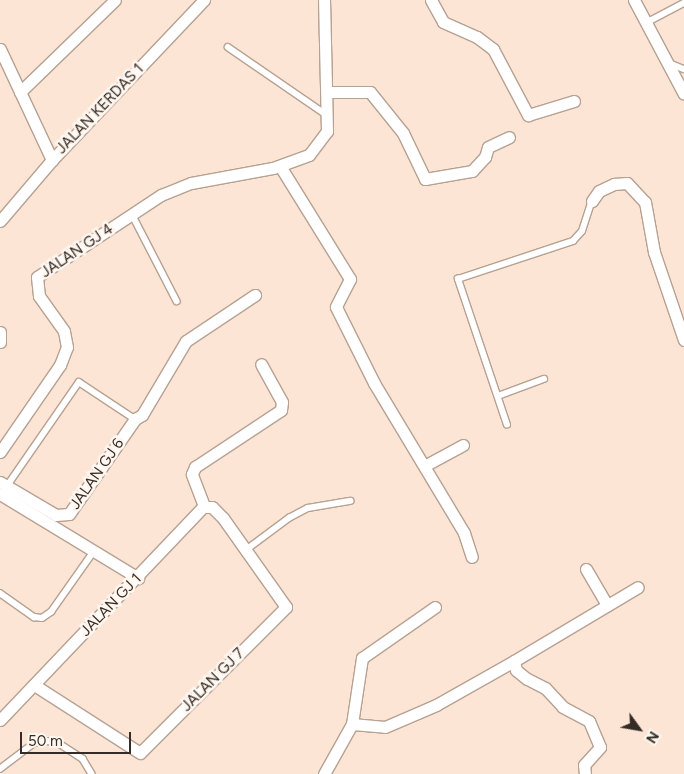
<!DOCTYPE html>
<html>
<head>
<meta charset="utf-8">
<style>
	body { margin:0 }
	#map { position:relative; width:684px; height:774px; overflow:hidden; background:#fce5d5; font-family:Figtree,sans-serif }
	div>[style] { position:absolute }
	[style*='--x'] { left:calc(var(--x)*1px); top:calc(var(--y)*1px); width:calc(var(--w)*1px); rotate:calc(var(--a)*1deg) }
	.roads { filter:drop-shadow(1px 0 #b6a192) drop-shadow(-1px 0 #b6a192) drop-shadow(0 1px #b6a192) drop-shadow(0 -1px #b6a192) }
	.service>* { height:5.5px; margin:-2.75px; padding:0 2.75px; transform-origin:2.75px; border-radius:2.75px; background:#fff }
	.minor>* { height:11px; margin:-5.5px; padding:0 5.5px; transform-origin:5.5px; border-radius:5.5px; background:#fff }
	span { translate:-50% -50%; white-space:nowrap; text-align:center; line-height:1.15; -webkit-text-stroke:5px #fff6ef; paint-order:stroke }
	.street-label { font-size:15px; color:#352c26 }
	.north { position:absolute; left:614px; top:704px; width:50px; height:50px; -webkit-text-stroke:4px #fff6ef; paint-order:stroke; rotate:122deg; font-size:14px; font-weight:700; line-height:20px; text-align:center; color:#352c26 }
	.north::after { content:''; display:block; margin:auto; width:18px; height:22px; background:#352c26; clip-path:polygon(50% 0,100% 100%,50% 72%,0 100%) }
	.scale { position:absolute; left:20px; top:732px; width:111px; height:22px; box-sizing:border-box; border:2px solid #352c26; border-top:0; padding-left:6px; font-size:15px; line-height:18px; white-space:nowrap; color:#352c26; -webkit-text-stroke:4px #fff6ef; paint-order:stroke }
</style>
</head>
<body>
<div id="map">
	<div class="roads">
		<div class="service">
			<i style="--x:646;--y:23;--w:43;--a:-27.8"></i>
			<i style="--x:228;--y:47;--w:120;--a:34.5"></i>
			<i style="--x:669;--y:63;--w:16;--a:22"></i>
			<i style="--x:132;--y:214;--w:98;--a:62.7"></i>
			<i style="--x:498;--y:396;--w:49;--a:-20.3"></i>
			<i style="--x:507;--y:425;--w:154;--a:-108.6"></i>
			<i style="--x:458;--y:279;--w:121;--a:-18.3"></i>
			<i style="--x:573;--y:241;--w:13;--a:-48"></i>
			<i style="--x:582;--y:231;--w:32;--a:-72"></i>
			<i style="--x:7;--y:486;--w:126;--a:-55.3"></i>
			<i style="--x:79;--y:382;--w:67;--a:33.5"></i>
			<i style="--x:246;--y:550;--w:54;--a:-36.7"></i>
			<i style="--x:289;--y:518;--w:21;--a:-28"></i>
			<i style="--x:308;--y:508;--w:43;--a:-9.5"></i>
			<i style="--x:0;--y:593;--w:42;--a:35.2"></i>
			<i style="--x:34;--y:617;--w:8;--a:7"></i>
			<i style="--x:42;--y:618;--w:11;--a:-34"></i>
			<i style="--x:51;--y:612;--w:75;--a:-54.8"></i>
			<i style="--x:0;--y:769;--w:43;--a:-37.4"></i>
			<i style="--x:34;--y:743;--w:12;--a:-9"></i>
			<i style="--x:46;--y:741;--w:11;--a:5"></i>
			<i style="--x:57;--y:742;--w:31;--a:33"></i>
			<i style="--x:83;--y:759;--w:17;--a:59"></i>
		</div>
		<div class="minor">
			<i style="--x:431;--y:0;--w:25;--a:61"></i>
			<i style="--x:443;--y:22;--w:37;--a:24"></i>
			<i style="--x:477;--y:37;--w:20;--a:37"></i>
			<i style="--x:493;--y:49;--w:75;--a:62.1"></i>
			<i style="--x:528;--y:115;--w:48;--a:-16.9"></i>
			<i style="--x:634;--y:0;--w:106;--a:62"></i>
			<i style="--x:0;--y:49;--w:123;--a:64.9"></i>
			<i style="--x:20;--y:92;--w:132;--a:-44.1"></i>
			<i style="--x:327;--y:92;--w:43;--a:0"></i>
			<i style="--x:370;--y:92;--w:53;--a:51.2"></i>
			<i style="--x:403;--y:133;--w:51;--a:64.4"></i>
			<i style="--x:425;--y:179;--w:48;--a:-9.7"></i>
			<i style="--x:472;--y:171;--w:19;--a:-47"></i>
			<i style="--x:485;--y:157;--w:10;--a:-73"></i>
			<i style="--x:488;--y:147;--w:23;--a:-25"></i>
			<i style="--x:280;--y:166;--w:133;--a:58.2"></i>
			<i style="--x:350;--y:279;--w:31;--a:117"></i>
			<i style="--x:336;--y:307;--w:85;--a:63.4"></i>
			<i style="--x:374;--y:383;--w:175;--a:59"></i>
			<i style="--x:464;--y:533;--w:25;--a:72"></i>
			<i style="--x:592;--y:201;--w:12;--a:-55"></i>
			<i style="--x:599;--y:191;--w:17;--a:-25"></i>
			<i style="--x:614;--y:184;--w:13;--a:-4"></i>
			<i style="--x:627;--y:183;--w:26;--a:47"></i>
			<i style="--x:645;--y:202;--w:51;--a:79.8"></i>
			<i style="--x:654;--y:252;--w:93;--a:71.2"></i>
			<i style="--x:0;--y:221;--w:80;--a:-49.6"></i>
			<i style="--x:52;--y:160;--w:221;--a:-46.5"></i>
			<i style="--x:0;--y:332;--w:10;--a:90"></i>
			<i style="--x:0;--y:452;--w:106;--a:-55.4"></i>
			<i style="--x:60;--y:365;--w:19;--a:-69"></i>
			<i style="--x:67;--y:347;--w:16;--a:-101"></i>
			<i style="--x:64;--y:331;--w:43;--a:-125.5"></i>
			<i style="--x:39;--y:296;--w:19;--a:-96"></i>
			<i style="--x:37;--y:277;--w:149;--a:-33.5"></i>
			<i style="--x:161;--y:195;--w:32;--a:-22"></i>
			<i style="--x:191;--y:183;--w:83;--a:-10.4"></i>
			<i style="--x:273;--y:168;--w:38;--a:-20"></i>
			<i style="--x:309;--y:155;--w:30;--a:-53"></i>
			<i style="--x:327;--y:131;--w:131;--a:-91.3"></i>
			<i style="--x:426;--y:465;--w:42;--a:-28.4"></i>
			<i style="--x:0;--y:482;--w:65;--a:30.5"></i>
			<i style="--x:56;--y:515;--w:13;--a:-4"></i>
			<i style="--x:69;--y:514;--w:116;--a:-55.2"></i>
			<i style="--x:135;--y:419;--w:8;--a:-30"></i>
			<i style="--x:142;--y:415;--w:86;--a:-59.3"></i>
			<i style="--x:186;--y:341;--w:83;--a:-33.7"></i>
			<i style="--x:0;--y:494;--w:162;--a:31.3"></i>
			<i style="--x:204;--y:506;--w:34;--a:-111"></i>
			<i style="--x:192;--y:474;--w:8;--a:-67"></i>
			<i style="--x:195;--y:467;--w:103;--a:-33.5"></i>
			<i style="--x:281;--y:410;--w:8;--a:-83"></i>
			<i style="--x:282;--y:402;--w:43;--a:-118.9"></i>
			<i style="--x:586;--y:569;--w:42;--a:59.7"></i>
			<i style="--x:0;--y:720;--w:294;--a:-46.4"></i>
			<i style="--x:203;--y:507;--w:9;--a:0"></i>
			<i style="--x:212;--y:507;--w:16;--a:45"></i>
			<i style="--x:223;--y:518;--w:109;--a:54.7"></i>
			<i style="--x:286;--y:607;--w:206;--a:135"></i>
			<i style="--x:140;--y:753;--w:126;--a:-147.3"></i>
			<i style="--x:352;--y:724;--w:33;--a:5"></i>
			<i style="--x:385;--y:727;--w:56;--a:-23.3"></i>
			<i style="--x:436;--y:705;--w:90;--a:-29.4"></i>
			<i style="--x:324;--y:774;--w:57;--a:-60.8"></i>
			<i style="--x:352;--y:724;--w:67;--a:-81.4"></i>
			<i style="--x:362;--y:658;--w:89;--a:-34.9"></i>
			<i style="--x:585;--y:774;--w:9;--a:-96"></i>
			<i style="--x:584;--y:765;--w:24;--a:-48"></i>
			<i style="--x:600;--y:747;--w:28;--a:-113"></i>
			<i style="--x:589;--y:721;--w:30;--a:-152"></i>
			<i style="--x:563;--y:707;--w:26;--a:-133"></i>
			<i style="--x:545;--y:688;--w:20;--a:-153"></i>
			<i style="--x:527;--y:679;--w:14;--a:-141"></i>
			<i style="--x:516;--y:670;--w:9;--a:-103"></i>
			<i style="--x:514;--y:661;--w:144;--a:-30.8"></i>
		</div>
	</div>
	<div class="street-label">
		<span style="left:100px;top:109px;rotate:-46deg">JALAN KERDAS 1</span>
		<span style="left:77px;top:251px;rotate:-34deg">JALAN GJ 4</span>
		<span style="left:97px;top:474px;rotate:-55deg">JALAN GJ 6</span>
		<span style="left:111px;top:605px;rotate:-46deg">JALAN GJ 1</span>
		<span style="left:213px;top:680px;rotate:-45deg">JALAN GJ 7</span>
	</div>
	<div class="north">N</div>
	<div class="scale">50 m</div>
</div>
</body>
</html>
